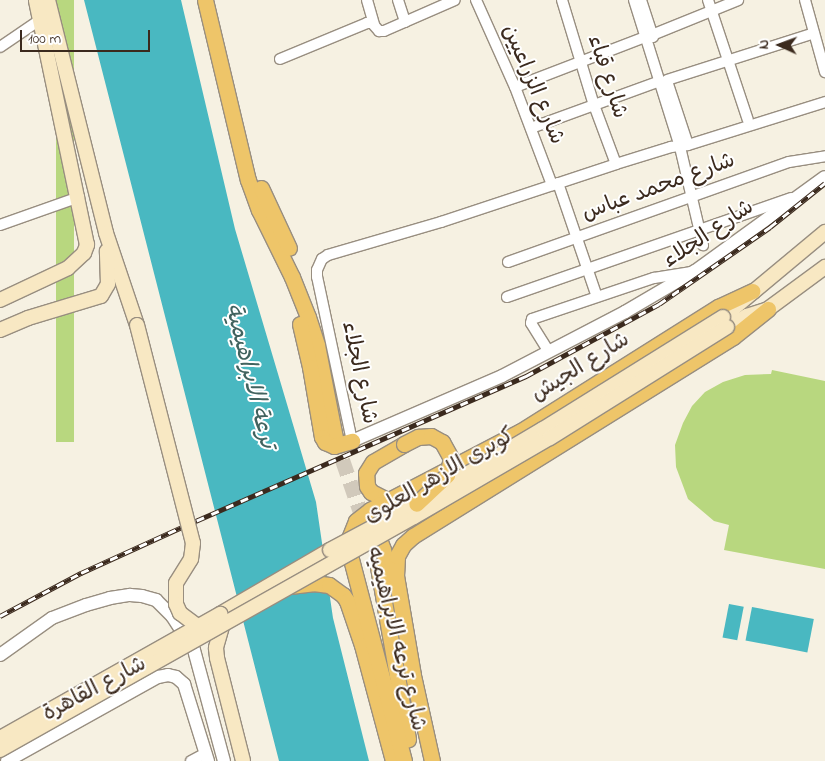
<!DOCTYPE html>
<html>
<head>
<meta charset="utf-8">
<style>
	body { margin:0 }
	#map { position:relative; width:825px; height:761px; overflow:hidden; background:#f6f1e2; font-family:"Indie Flower","Playpen Sans Arabic",sans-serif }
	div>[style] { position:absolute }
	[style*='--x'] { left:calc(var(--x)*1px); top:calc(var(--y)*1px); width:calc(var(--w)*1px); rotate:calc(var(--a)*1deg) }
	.green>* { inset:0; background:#b8d77f; transform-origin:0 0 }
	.water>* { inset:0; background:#49b8c1; transform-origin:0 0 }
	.primary-tunnel>* { height:15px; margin-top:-7.5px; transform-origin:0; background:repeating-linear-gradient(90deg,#d1c9bb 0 15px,transparent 0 23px) }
	.roads { filter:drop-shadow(1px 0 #988e80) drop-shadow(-1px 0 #988e80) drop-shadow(0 1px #988e80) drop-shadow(0 -1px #988e80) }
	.minor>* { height:10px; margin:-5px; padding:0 5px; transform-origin:5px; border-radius:5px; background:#fff }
	.tertiary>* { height:12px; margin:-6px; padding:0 6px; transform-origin:6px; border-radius:6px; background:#fff }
	.secondary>* { height:14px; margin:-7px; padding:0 7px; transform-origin:7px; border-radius:7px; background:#f8e8c3 }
	.primary>* { height:15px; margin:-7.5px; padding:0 7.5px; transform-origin:7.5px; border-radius:7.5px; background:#eec569 }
	.rail>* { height:4.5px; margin-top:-2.25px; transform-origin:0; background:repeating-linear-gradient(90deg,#fff 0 8px,#3b2a1e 0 16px); box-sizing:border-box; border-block:1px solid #3b2a1e }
	.bridges { filter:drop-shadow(1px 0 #988e80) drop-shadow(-1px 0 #988e80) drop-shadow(0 1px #988e80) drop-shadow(0 -1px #988e80) }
	.secondary-bridge>* { height:14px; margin:-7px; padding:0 7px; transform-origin:7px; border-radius:7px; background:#f8e8c3 }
	.primary-bridge>* { height:15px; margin:-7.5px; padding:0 7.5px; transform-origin:7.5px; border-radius:7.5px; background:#eec569 }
	span { translate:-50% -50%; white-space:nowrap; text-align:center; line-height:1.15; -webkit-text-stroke:4px #fff; paint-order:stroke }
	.street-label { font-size:22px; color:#3b2a1e }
	.water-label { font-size:24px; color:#41635f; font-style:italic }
	.north { position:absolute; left:755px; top:20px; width:50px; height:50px; -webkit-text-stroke:4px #fff; paint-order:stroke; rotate:272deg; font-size:14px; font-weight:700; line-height:20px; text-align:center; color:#3b2a1e }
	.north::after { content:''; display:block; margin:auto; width:18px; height:22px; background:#3b2a1e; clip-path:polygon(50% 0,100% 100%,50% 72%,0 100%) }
	.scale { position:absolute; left:20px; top:30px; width:130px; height:22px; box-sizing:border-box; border:2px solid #3b2a1e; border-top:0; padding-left:6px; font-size:15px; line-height:18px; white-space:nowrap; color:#3b2a1e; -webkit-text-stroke:4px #fff; paint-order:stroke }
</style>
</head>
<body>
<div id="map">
	<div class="green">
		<i style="left:56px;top:0;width:18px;height:442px"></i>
		<i style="clip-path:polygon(772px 370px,825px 381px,825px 569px,724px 550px,729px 525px,714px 521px,688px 499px,676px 467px,675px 445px,683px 423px,692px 406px,705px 392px,723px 382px,745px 375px,771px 374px)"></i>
	</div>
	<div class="water">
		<i style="clip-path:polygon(84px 0,181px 0,235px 229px,316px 502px,333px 618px,369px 761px,279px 761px)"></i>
		<i style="left:729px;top:604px;width:15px;height:34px;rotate:11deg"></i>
		<i style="left:752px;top:607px;width:63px;height:34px;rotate:11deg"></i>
	</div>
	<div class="primary-tunnel">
		<i style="--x:335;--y:438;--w:95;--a:71"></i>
	</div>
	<div class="roads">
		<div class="minor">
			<i style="--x:367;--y:0;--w:26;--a:74"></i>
			<i style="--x:398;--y:0;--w:23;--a:72"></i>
			<i style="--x:476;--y:0;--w:95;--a:65.9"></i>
			<i style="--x:515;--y:87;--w:105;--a:69.3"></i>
			<i style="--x:562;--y:0;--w:110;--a:73.1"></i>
			<i style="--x:594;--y:105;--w:63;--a:69.6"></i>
			<i style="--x:634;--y:0;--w:154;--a:72.6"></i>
			<i style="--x:680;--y:147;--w:101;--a:76.8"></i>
			<i style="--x:641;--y:0;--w:39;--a:72"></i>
			<i style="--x:708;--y:0;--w:126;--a:71.6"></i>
			<i style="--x:805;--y:0;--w:75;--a:74.5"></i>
			<i style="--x:652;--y:35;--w:93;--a:-22.1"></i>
			<i style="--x:0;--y:47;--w:50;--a:-34.3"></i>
			<i style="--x:280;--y:59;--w:94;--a:-22.5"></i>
			<i style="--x:367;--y:23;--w:5;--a:0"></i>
			<i style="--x:372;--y:23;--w:11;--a:49"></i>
			<i style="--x:379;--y:31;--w:5;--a:0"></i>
			<i style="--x:384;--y:31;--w:77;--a:-23.6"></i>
			<i style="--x:667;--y:80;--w:154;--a:-17.7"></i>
			<i style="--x:668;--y:84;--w:64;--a:71.8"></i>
			<i style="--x:515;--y:87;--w:139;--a:-21"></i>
			<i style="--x:531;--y:128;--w:137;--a:-20"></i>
			<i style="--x:558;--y:183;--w:120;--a:71.1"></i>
			<i style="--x:0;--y:225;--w:84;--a:-19.5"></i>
			<i style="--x:508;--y:262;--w:298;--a:-19.6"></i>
			<i style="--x:789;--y:162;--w:36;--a:-9"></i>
			<i style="--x:507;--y:297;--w:301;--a:-19.2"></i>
			<i style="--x:549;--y:352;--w:34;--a:-122"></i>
			<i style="--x:531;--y:323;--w:4;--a:-76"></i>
			<i style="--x:532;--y:319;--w:129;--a:-18.6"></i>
			<i style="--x:654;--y:278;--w:38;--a:-9"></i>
			<i style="--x:352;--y:441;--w:168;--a:-102"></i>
			<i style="--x:317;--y:277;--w:7;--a:-90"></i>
			<i style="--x:317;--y:270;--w:12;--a:-66"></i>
			<i style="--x:322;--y:259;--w:7;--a:-34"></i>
			<i style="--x:328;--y:255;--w:118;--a:-16.3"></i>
			<i style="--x:441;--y:222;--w:184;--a:-18.3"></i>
			<i style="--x:616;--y:164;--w:58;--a:-17.2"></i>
			<i style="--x:671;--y:147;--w:17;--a:-7"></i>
			<i style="--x:688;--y:145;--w:144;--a:-17.4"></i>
			<i style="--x:191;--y:761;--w:17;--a:-28"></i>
		</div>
		<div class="tertiary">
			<i style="--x:352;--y:441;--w:163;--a:-23.4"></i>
			<i style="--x:502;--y:376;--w:139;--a:-27.5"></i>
			<i style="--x:625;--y:312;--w:81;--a:-30.4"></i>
			<i style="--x:695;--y:271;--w:160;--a:-35.9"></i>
			<i style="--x:0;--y:655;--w:64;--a:-35.4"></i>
			<i style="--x:52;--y:618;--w:36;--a:-21"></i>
			<i style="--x:86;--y:605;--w:25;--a:-16"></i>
			<i style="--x:110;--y:598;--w:20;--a:-9"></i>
			<i style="--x:130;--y:595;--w:12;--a:5"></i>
			<i style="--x:142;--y:596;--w:15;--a:16"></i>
			<i style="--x:156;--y:600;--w:23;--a:45"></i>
			<i style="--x:172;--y:616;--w:40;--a:57.1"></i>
			<i style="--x:194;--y:650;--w:115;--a:74.9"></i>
			<i style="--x:7;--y:761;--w:173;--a:-29.1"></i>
			<i style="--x:158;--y:677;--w:10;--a:-11"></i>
			<i style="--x:168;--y:675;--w:8;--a:14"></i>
			<i style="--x:176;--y:677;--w:11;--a:41"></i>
			<i style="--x:184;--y:684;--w:81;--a:72.7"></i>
		</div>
		<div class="secondary">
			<i style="--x:48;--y:0;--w:240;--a:76"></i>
			<i style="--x:106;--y:233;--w:97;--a:71.4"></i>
			<i style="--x:0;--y:300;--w:75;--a:-25.2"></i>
			<i style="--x:68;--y:268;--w:22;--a:-43"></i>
			<i style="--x:84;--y:253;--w:9;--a:-69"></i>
			<i style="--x:87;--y:245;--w:250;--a:-101.8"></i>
			<i style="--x:723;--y:317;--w:133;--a:-39.8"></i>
			<i style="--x:727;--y:327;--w:23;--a:-29"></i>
			<i style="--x:747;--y:316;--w:22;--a:-18"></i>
			<i style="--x:768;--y:309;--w:71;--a:-36.4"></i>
			<i style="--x:0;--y:330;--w:30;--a:-23"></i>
			<i style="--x:28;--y:318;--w:76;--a:-16.8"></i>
			<i style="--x:101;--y:296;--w:14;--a:-60"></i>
			<i style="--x:108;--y:284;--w:33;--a:-92"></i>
			<i style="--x:220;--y:614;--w:127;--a:-30.2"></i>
			<i style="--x:223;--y:623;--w:26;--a:106"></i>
			<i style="--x:216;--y:648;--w:10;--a:84"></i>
			<i style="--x:217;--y:658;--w:106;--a:75.8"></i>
		</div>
		<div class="primary">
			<i style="--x:205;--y:0;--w:185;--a:76.6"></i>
			<i style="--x:248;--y:180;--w:32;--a:70"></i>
			<i style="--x:259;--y:210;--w:75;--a:63.8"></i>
			<i style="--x:292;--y:277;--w:43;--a:68.2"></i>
			<i style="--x:308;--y:317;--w:29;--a:72"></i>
			<i style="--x:317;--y:345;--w:95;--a:79"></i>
			<i style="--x:261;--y:188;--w:66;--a:65"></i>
			<i style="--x:300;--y:324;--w:44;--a:76.9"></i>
			<i style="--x:310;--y:367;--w:71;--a:80.3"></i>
			<i style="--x:322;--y:437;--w:6;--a:59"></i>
			<i style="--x:325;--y:442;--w:10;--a:24"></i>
			<i style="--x:334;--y:446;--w:19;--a:-16"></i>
			<i style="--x:393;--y:499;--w:8;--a:180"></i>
			<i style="--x:385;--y:499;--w:16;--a:-153"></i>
			<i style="--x:371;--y:492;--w:7;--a:-124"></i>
			<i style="--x:367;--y:486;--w:13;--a:-94"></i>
			<i style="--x:366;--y:473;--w:13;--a:-58"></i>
			<i style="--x:373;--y:462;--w:36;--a:-30"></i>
			<i style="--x:374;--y:526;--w:26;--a:69"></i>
			<i style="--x:383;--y:550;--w:31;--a:77"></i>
			<i style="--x:378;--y:567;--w:175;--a:80.1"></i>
			<i style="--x:290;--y:586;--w:23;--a:-7"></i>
			<i style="--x:313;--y:583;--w:16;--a:7"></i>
			<i style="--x:329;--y:585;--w:17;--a:36"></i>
			<i style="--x:343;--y:595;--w:7;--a:56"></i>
			<i style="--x:347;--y:601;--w:46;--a:71.2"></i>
			<i style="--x:362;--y:645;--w:120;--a:75"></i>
			<i style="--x:404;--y:761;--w:216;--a:-104.7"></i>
			<i style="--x:349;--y:552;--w:16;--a:-86"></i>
			<i style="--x:350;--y:536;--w:16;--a:-68"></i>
			<i style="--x:356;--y:521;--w:18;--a:-38"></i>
			<i style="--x:370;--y:510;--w:170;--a:-27.6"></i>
			<i style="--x:521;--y:431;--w:233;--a:-32.2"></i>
			<i style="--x:718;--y:307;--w:38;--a:-25"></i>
			<i style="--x:432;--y:761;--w:88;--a:-102.5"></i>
			<i style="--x:413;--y:675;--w:100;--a:-99.7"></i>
			<i style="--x:396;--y:576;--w:20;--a:-87"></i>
			<i style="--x:397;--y:556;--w:13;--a:-61"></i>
			<i style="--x:403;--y:545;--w:13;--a:-42"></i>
			<i style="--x:413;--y:536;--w:377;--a:-31.9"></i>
			<i style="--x:733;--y:337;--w:45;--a:-38.7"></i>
		</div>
	</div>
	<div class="rail">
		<i style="--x:0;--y:616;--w:92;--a:-28"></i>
		<i style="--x:81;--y:573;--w:111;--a:-24.5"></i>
		<i style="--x:182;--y:527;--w:376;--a:-23.7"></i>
		<i style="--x:526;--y:376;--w:151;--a:-28.4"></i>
		<i style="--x:659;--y:304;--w:135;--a:-34.7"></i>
		<i style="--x:770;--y:227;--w:70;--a:-38.7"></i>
	</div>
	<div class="bridges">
		<div class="secondary-bridge">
			<i style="--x:137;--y:325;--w:225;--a:75.6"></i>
			<i style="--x:193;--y:543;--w:16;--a:97"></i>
			<i style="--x:191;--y:559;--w:28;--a:122"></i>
			<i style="--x:176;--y:583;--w:21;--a:90"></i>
			<i style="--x:176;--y:604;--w:10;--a:66"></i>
			<i style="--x:180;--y:613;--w:21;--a:37"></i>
			<i style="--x:330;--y:550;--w:98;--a:-28.1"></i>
			<i style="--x:416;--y:504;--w:147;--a:-30.6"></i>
			<i style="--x:543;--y:429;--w:212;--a:-31.9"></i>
			<i style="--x:0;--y:738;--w:253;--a:-29.4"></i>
			<i style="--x:0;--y:750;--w:475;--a:-29.4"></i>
			<i style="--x:414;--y:517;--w:157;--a:-30.2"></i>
			<i style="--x:550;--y:438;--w:209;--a:-32.1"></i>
		</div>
		<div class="primary-bridge">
			<i style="--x:404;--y:444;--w:16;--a:-27"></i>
			<i style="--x:418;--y:437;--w:13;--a:-4"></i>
			<i style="--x:431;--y:436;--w:13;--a:29"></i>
			<i style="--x:442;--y:442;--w:18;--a:61"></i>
			<i style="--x:451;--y:458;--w:17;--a:103"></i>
			<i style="--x:447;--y:475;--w:42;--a:136.9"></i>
		</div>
	</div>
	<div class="street-label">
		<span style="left:606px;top:77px;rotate:72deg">شارع قباء</span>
		<span style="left:532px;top:85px;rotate:67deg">شارع الزراعيين</span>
		<span style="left:659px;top:188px;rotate:-20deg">شارع محمد عباس</span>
		<span style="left:709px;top:235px;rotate:-34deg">شارع الجلاء</span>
		<span style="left:581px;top:368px;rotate:-32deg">شارع الجيش</span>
		<span style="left:358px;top:373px;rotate:78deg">شارع الجلاء</span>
		<span style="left:440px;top:477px;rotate:-30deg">كوبرى الازهر العلوى</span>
		<span style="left:395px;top:639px;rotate:76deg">شارع ترعه الابراهيميه</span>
		<span style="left:95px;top:690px;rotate:-28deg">شارع القاهرة</span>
	</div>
	<div class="water-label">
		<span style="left:249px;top:376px;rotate:76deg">ترعة الابراهيمية</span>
	</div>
	<div class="north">N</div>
	<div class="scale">100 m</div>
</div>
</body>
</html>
